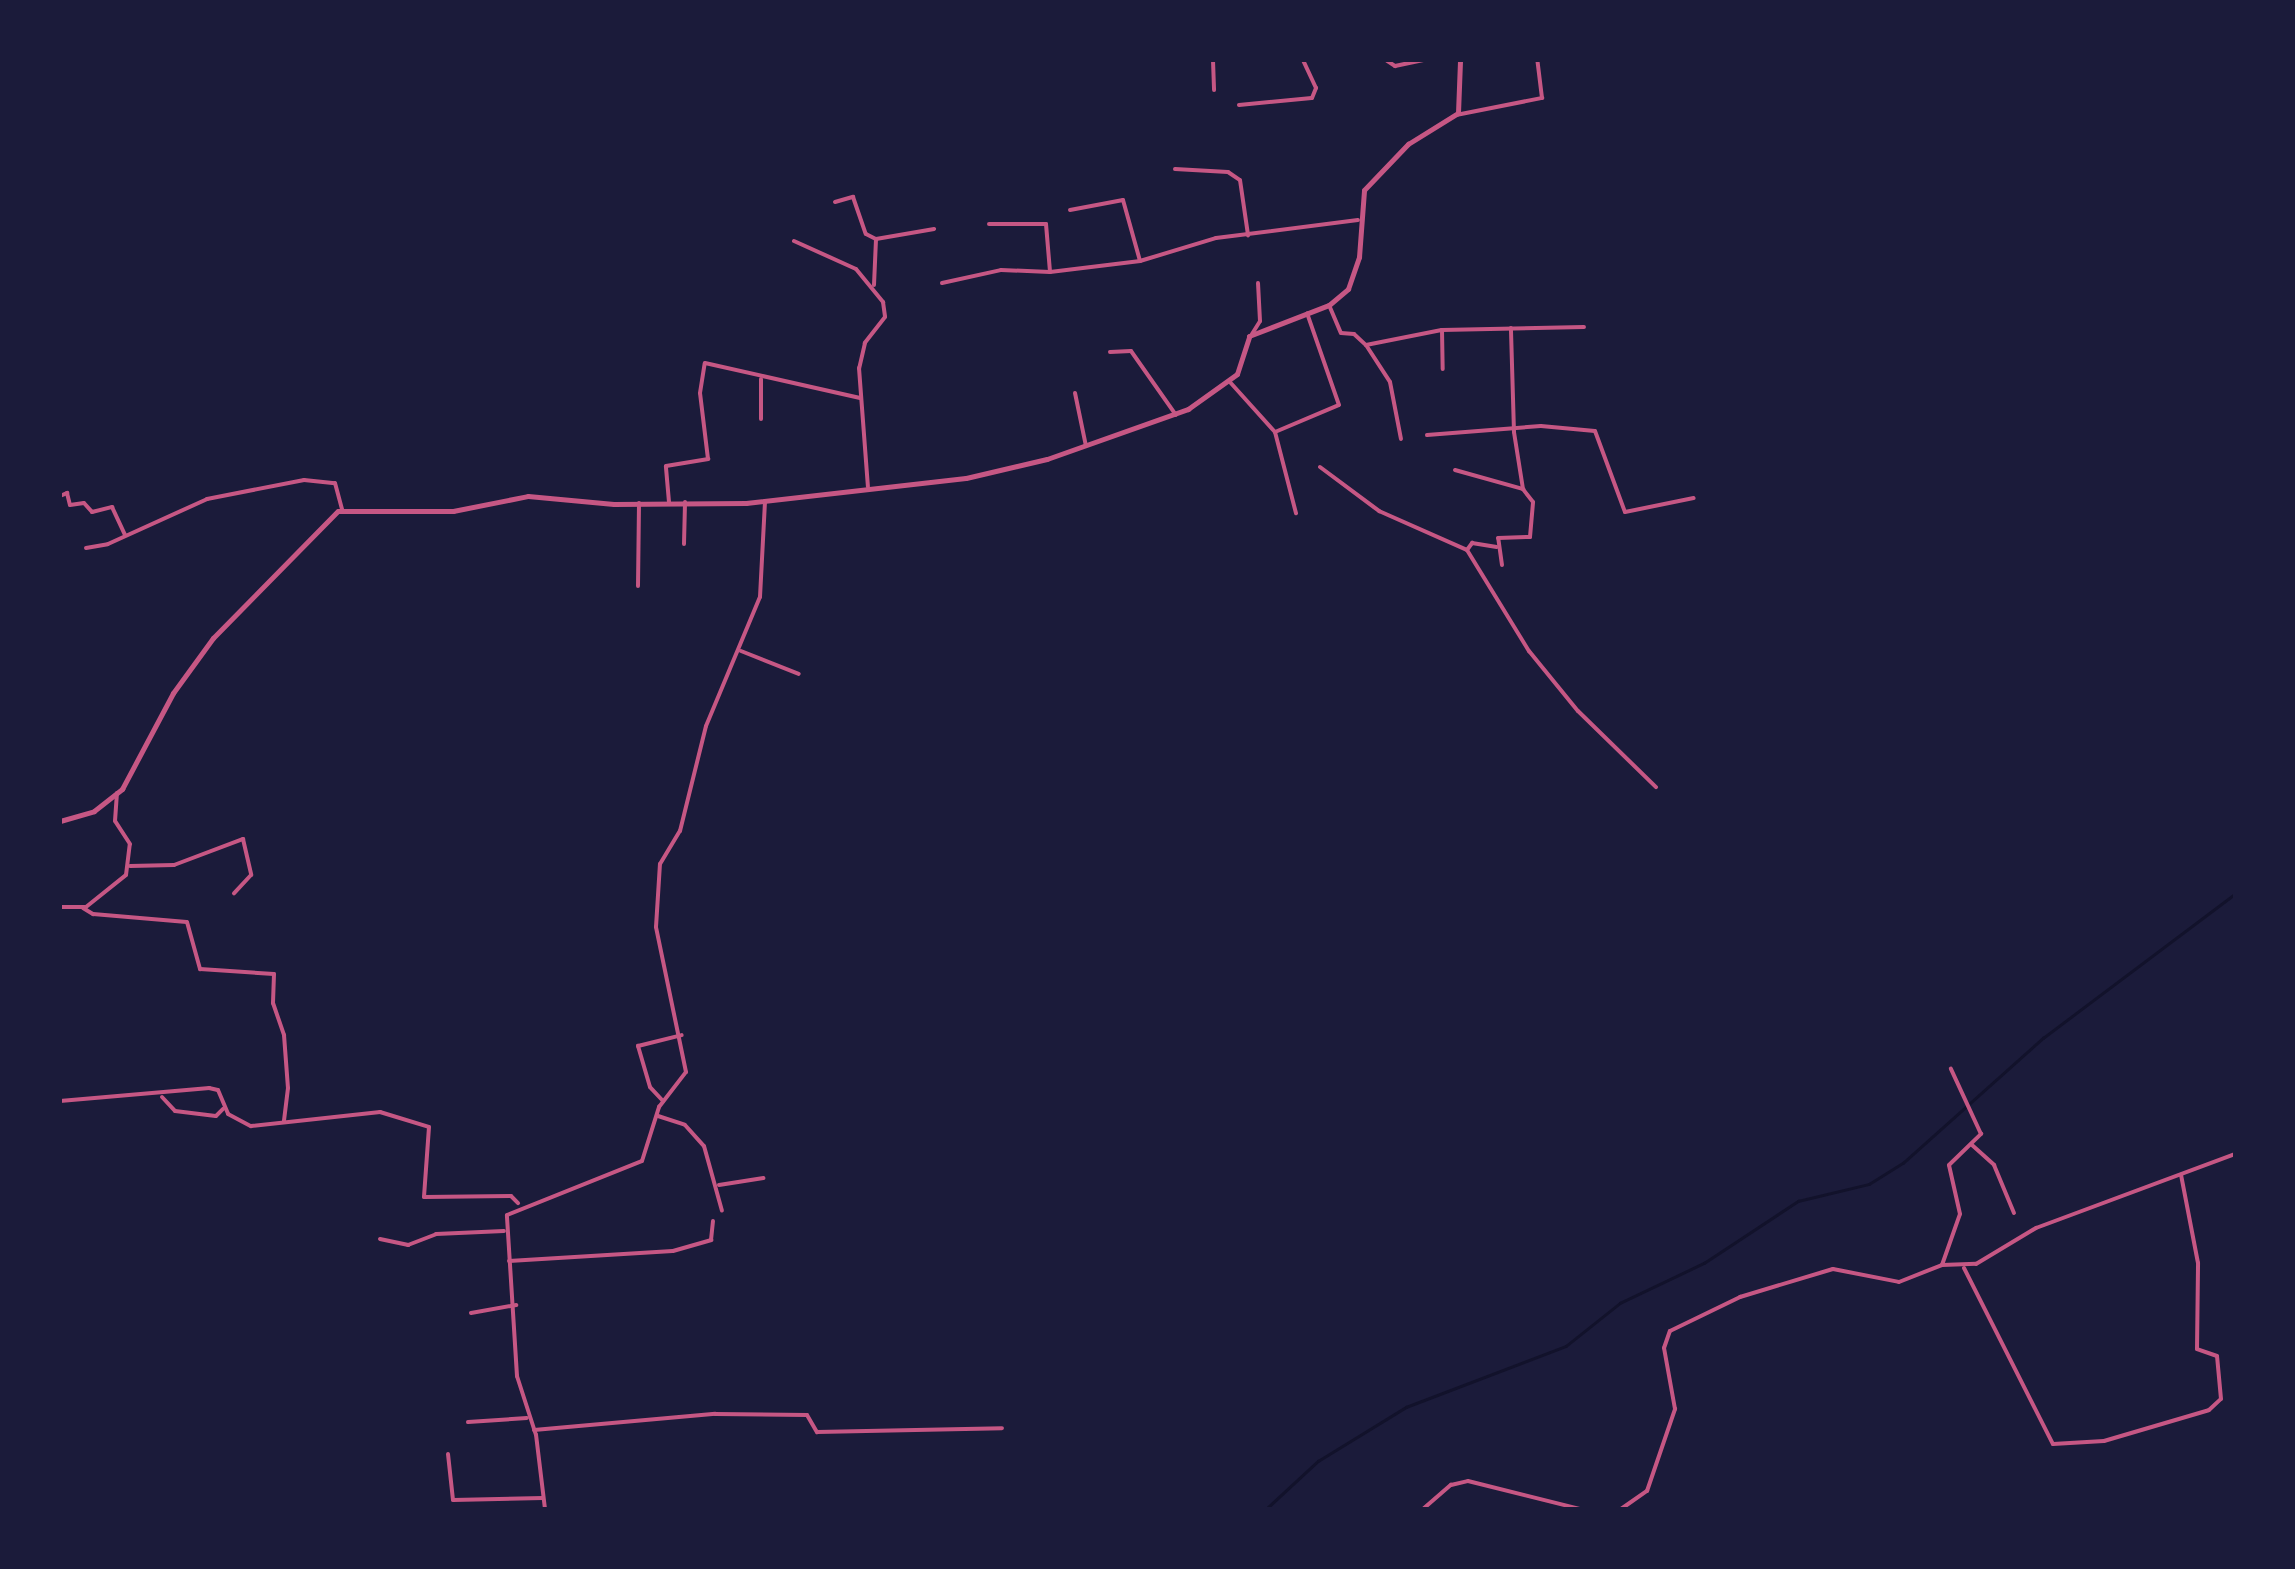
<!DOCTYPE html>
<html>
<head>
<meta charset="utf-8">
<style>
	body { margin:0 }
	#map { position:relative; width:2295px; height:1569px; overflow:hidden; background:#1b1b3a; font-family:"Golos Text",sans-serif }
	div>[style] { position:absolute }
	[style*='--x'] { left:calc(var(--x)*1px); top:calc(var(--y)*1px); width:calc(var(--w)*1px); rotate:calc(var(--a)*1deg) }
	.stream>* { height:2.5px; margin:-1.25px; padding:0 1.25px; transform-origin:1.25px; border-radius:1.25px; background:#12122b }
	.minor>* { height:4px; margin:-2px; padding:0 2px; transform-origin:2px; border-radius:2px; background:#c65784 }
	.tertiary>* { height:5px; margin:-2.5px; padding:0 2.5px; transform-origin:2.5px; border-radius:2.5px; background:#c65784 }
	span { translate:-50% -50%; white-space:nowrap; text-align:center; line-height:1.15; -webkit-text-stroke:9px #1b1b3a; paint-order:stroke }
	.frame { position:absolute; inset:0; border:62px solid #1b1b3a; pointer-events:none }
</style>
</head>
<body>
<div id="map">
	<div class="stream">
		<i style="--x:1266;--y:1509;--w:71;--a:-42.7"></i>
		<i style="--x:1318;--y:1461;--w:103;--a:-31.5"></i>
		<i style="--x:1406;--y:1407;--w:171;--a:-20.9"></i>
		<i style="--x:1566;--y:1346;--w:69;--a:-38.5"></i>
		<i style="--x:1620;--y:1303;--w:93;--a:-25.5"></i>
		<i style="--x:1704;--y:1263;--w:113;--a:-33.4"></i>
		<i style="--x:1798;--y:1201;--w:73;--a:-13.5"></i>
		<i style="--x:1869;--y:1184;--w:40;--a:-32"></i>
		<i style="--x:1903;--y:1163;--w:188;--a:-41.8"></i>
		<i style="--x:2043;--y:1038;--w:240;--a:-36.9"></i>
		<i style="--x:2231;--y:1509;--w:4;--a:-27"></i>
	</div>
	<div class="minor">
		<i style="--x:1213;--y:60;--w:30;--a:88"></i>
		<i style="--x:1351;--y:60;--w:13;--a:0"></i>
		<i style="--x:1386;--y:60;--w:11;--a:34"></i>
		<i style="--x:1395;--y:66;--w:29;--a:-12"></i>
		<i style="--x:1239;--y:105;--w:73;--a:-5.5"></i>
		<i style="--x:1312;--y:98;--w:11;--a:-68"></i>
		<i style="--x:1316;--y:88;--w:31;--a:-115"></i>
		<i style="--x:1456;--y:115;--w:88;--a:-11.2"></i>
		<i style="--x:1542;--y:98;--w:38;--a:-97"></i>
		<i style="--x:1175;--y:169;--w:53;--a:3.2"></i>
		<i style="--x:1228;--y:172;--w:14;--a:34"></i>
		<i style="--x:1240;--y:180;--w:56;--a:81.7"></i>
		<i style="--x:835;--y:202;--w:19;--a:-16"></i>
		<i style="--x:853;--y:197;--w:39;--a:71"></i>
		<i style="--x:866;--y:234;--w:11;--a:27"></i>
		<i style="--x:1070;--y:210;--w:54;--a:-10.7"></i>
		<i style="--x:1123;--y:200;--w:63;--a:74.4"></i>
		<i style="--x:989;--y:224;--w:57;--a:0"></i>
		<i style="--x:1046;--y:224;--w:48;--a:85.2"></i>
		<i style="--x:794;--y:241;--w:68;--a:24.3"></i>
		<i style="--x:856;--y:269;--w:43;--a:50.7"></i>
		<i style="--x:883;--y:302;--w:15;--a:82"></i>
		<i style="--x:885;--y:317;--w:33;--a:128"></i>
		<i style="--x:865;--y:343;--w:26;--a:103"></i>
		<i style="--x:859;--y:368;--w:119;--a:85.7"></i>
		<i style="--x:942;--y:283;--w:60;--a:-12.4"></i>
		<i style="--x:1001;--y:270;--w:49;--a:2.3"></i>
		<i style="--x:1050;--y:272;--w:91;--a:-7"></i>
		<i style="--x:1140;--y:261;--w:79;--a:-16.8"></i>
		<i style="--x:1216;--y:238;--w:143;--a:-7.2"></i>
		<i style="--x:874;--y:285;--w:46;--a:-87.5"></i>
		<i style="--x:876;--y:239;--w:59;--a:-9.8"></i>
		<i style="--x:1329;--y:305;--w:30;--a:67"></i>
		<i style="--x:1341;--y:333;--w:13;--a:4"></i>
		<i style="--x:1354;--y:334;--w:16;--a:43"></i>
		<i style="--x:1366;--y:345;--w:77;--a:-11.2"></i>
		<i style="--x:1442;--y:330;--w:142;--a:-1.2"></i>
		<i style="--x:1442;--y:330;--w:39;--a:89"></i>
		<i style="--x:1252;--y:334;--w:15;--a:-58"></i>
		<i style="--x:1260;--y:321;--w:38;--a:-93"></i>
		<i style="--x:1366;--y:345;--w:44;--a:57"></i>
		<i style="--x:1390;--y:382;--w:58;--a:79.1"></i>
		<i style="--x:1110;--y:352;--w:21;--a:-3"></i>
		<i style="--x:1131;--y:351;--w:78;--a:54.9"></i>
		<i style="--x:761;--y:379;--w:40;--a:90"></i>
		<i style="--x:1229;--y:381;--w:69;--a:48"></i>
		<i style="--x:1275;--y:432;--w:84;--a:75.5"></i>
		<i style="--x:1075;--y:393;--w:54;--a:78.3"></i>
		<i style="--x:1275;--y:432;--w:69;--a:-22.9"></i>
		<i style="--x:1339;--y:405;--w:97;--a:-109.2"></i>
		<i style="--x:1427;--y:435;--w:114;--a:-4.5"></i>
		<i style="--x:1541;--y:426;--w:54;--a:5.3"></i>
		<i style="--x:1595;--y:431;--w:86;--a:69.7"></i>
		<i style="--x:1625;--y:512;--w:70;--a:-11.5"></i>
		<i style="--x:1320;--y:467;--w:74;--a:36.7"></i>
		<i style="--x:1379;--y:511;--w:96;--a:23.9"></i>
		<i style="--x:1467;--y:550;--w:119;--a:58.5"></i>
		<i style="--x:1529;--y:651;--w:77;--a:50.8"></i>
		<i style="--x:1578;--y:711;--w:109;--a:44.3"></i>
		<i style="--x:1455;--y:470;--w:71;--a:15.6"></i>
		<i style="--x:60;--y:496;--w:8;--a:-23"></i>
		<i style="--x:67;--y:493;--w:12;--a:76"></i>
		<i style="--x:70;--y:505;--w:14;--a:-8"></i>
		<i style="--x:84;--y:503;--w:12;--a:48"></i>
		<i style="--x:92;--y:512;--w:21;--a:-14"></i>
		<i style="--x:112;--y:507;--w:31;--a:65"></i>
		<i style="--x:669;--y:502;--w:36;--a:-95"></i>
		<i style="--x:666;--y:466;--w:43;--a:-9.5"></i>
		<i style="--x:708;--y:459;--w:66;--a:-96.9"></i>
		<i style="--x:700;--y:393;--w:30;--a:-81"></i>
		<i style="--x:705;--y:363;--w:159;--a:12.7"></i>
		<i style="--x:684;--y:544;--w:42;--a:-88.6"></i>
		<i style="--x:86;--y:548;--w:22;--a:-10"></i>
		<i style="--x:108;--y:544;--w:109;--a:-24.4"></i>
		<i style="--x:207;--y:499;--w:99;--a:-11.1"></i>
		<i style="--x:304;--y:480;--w:31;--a:6"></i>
		<i style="--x:335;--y:483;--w:28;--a:75"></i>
		<i style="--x:1467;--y:550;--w:9;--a:-54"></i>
		<i style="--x:1472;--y:543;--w:25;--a:9"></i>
		<i style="--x:1502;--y:565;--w:27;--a:-98"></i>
		<i style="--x:1498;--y:538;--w:32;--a:-2"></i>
		<i style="--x:1530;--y:537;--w:35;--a:-85"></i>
		<i style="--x:1533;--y:502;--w:16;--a:-128"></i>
		<i style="--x:1523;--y:489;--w:58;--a:-99"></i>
		<i style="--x:1514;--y:432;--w:104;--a:-91.7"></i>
		<i style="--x:638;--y:586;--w:83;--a:-89.3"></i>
		<i style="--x:741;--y:651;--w:62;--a:21.6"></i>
		<i style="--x:130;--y:866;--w:44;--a:-1.3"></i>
		<i style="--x:174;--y:865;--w:74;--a:-20.6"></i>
		<i style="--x:243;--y:839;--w:37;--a:77"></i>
		<i style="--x:251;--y:875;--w:25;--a:133"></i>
		<i style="--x:60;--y:907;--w:26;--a:0"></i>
		<i style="--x:86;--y:907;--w:51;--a:-38.7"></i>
		<i style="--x:126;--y:875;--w:31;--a:-83"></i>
		<i style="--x:130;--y:844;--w:27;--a:-123"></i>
		<i style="--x:115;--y:821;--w:28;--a:-86"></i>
		<i style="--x:83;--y:908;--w:12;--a:31"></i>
		<i style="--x:93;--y:914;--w:94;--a:4.9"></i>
		<i style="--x:187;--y:922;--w:49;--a:74.5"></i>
		<i style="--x:200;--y:969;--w:74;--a:3.9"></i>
		<i style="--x:274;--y:974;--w:29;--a:92"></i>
		<i style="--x:273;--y:1003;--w:34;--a:71"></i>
		<i style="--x:284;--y:1035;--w:53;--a:85.7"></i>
		<i style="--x:288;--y:1088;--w:34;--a:97"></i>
		<i style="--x:162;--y:1097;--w:19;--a:47"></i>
		<i style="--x:175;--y:1111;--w:41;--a:7"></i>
		<i style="--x:216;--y:1116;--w:10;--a:-45"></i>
		<i style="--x:60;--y:1101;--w:150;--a:-5"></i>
		<i style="--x:209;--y:1088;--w:9;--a:13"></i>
		<i style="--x:218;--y:1090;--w:26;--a:67"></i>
		<i style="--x:228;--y:1114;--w:26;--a:28"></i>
		<i style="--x:251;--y:1126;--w:130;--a:-6.2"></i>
		<i style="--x:380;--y:1112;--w:51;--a:17"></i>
		<i style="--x:429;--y:1127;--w:70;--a:94.1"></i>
		<i style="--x:424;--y:1197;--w:87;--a:-0.7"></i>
		<i style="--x:511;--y:1196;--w:10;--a:45"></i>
		<i style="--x:663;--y:1101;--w:19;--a:-133"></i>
		<i style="--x:650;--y:1087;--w:43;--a:-106.3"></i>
		<i style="--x:638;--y:1046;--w:45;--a:-14"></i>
		<i style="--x:658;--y:1116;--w:28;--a:18"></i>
		<i style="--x:685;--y:1125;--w:28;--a:48"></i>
		<i style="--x:704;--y:1146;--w:67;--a:74.5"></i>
		<i style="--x:1972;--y:1145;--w:30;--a:42"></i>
		<i style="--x:1994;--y:1165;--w:52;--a:67.4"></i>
		<i style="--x:719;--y:1185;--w:45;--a:-9"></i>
		<i style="--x:380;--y:1239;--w:29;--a:12"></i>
		<i style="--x:408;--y:1245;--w:30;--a:-21"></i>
		<i style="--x:436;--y:1234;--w:68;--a:-2.5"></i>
		<i style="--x:509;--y:1261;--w:164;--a:-3.5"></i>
		<i style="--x:673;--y:1251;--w:40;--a:-16"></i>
		<i style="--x:711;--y:1240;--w:19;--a:-84"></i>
		<i style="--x:1942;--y:1265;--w:54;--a:-70.6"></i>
		<i style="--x:1960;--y:1214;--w:50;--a:-102.7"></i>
		<i style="--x:1949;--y:1165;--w:45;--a:-44.1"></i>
		<i style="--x:1981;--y:1134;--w:72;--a:-114.8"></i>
		<i style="--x:1964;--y:1268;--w:197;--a:63.2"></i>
		<i style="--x:2053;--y:1444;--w:51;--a:-3.4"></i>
		<i style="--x:2104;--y:1441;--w:109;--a:-16.4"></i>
		<i style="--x:2209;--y:1410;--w:16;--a:-43"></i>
		<i style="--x:2221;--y:1399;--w:43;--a:-95.3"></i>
		<i style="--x:2217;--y:1356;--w:21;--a:-161"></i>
		<i style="--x:2197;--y:1349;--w:86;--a:-89.3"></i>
		<i style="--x:2198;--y:1263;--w:90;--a:-100.9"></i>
		<i style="--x:471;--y:1313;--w:46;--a:-10.1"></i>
		<i style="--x:468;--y:1422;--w:59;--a:-3.9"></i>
		<i style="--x:534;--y:1430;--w:182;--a:-5.1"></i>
		<i style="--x:715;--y:1414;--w:92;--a:0.6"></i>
		<i style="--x:807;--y:1415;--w:20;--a:60"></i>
		<i style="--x:817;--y:1432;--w:185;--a:-1.2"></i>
		<i style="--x:448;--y:1454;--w:46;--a:83.8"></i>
		<i style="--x:453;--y:1500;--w:90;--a:-1.3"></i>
		<i style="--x:545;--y:1509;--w:75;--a:-96.9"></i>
		<i style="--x:536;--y:1435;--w:62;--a:-107.9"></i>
		<i style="--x:517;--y:1376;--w:161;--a:-93.6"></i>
		<i style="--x:507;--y:1215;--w:145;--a:-21.8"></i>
		<i style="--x:642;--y:1161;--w:57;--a:-72.5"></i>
		<i style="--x:659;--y:1107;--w:44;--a:-52.4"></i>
		<i style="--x:686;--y:1072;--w:148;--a:-101.7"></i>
		<i style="--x:656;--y:927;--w:63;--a:-86.4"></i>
		<i style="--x:660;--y:864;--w:39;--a:-59"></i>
		<i style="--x:680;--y:831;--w:108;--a:-76.1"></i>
		<i style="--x:706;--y:726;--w:140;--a:-67.3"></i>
		<i style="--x:760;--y:597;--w:95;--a:-87"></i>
		<i style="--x:1423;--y:1509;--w:37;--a:-41"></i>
		<i style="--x:1451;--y:1485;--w:17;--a:-13"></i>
		<i style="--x:1468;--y:1481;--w:115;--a:14"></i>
		<i style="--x:1621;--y:1509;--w:32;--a:-35"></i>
		<i style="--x:1647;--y:1491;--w:87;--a:-71.1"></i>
		<i style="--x:1675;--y:1409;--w:62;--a:-100.2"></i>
		<i style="--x:1664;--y:1348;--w:18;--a:-71"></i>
		<i style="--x:1670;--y:1331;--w:78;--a:-25.9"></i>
		<i style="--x:1740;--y:1297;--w:97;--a:-16.8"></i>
		<i style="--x:1833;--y:1269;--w:67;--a:11.1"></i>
		<i style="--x:1899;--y:1282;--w:46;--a:-21.6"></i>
		<i style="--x:1942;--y:1265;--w:34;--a:-2"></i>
		<i style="--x:1976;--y:1264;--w:70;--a:-31"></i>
		<i style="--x:2036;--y:1228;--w:212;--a:-20.4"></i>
	</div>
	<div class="tertiary">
		<i style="--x:60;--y:821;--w:35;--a:-16"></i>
		<i style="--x:94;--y:811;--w:36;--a:-38"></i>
		<i style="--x:122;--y:789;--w:109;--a:-62"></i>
		<i style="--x:173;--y:693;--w:68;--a:-54"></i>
		<i style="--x:213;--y:638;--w:178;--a:-45.5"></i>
		<i style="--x:338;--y:511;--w:115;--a:0"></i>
		<i style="--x:453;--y:511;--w:76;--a:-11.3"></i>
		<i style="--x:528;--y:496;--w:86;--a:5.3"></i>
		<i style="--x:614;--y:504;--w:132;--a:-0.4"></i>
		<i style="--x:746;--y:503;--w:221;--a:-6.5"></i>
		<i style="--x:966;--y:478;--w:83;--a:-13.2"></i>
		<i style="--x:1047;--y:459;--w:150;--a:-19.5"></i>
		<i style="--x:1188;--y:409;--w:60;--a:-35.5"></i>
		<i style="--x:1237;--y:374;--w:40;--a:-72"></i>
		<i style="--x:1249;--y:336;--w:86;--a:-21.2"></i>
		<i style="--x:1329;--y:305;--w:25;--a:-40"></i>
		<i style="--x:1348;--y:289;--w:34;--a:-71"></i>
		<i style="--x:1359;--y:257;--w:67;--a:-85.7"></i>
		<i style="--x:1364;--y:190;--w:64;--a:-46.3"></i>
		<i style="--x:1408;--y:144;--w:59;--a:-31.8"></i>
		<i style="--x:1458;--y:113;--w:53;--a:-87.8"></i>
	</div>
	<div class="frame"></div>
</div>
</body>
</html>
